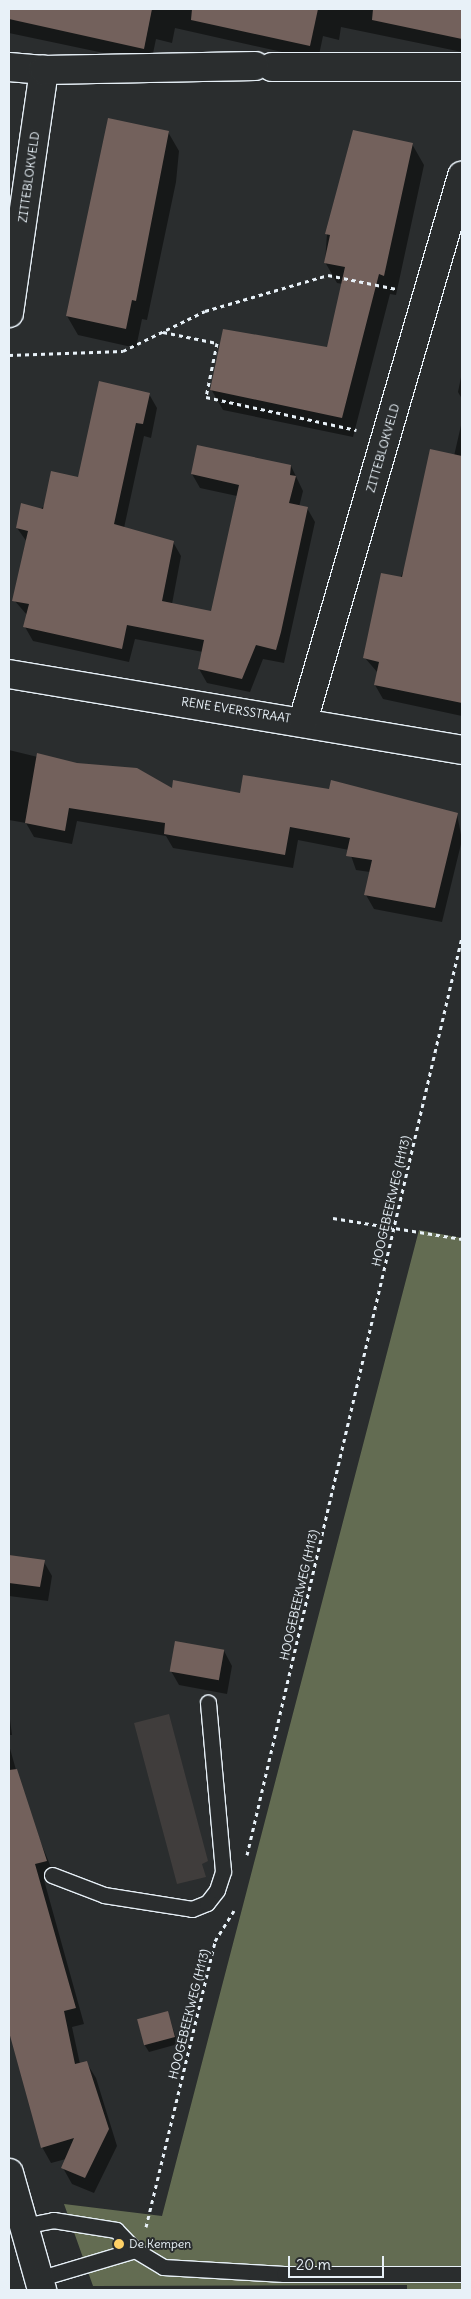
<!DOCTYPE html>
<html>
<head>
<meta charset="utf-8">
<style>
	body { margin:0 }
	#map { position:relative; width:471px; height:2299px; overflow:hidden; background:#2a2d2e; font-family:Delius,sans-serif }
	div>[style] { position:absolute }
	[style*='--x'] { left:calc(var(--x)*1px); top:calc(var(--y)*1px); width:calc(var(--w)*1px); rotate:calc(var(--a)*1deg) }
	.built>* { inset:0; background:#403d3c }
	.green>* { inset:0; background:#636c52 }
	.shadow>* { inset:0; background:#0007 }
	.building>* { inset:0; background:#73615c; transform-origin:0 0 }
	.path>* { height:3px; margin-top:-1.5px; transform-origin:0; background:repeating-linear-gradient(90deg,#e8f1f8 0 4px,transparent 0 8px) }
	.roads { filter:drop-shadow(1px 0 #e8f1f8) drop-shadow(-1px 0 #e8f1f8) drop-shadow(0 1px #e8f1f8) drop-shadow(0 -1px #e8f1f8) }
	.lane>* { height:15px; margin:-7.5px; padding:0 7.5px; transform-origin:7.5px; border-radius:7.5px; background:#2a2d2e }
	.street>* { height:28px; margin:-14px; padding:0 14px; transform-origin:14px; border-radius:14px; background:#2a2d2e }
	.secondary>* { height:28px; margin:-14px; padding:0 14px; transform-origin:14px; border-radius:14px; background:#2a2d2e }
	.dots>* { width:14px; height:14px; translate:-50% -50%; box-sizing:border-box; border:2px solid #2a2d2e; border-radius:50% }
	span { translate:-50% -50%; white-space:nowrap; text-align:center; line-height:1.15; -webkit-text-stroke:4px #2a2d2e; paint-order:stroke }
	.street-label { font-size:12px; color:#e8f1f8 }
	.poi-label { font-size:12px; color:#e8f1f8 }
	.left { translate:0 -50%; text-align:left }
	.frame { position:absolute; inset:0; border:10px solid #e8f1f8; pointer-events:none }
	.scale { position:absolute; left:288px; top:2256px; width:96px; height:22px; box-sizing:border-box; border:2px solid #e8f1f8; border-top:0; padding-left:6px; font-size:15px; line-height:18px; white-space:nowrap; color:#e8f1f8; -webkit-text-stroke:4px #2a2d2e; paint-order:stroke }
</style>
</head>
<body>
<div id="map">
	<div class="built">
		<i style="clip-path:polygon(169px 1714px,208px 1861px,202px 1864px,206px 1877px,177px 1884px,134px 1723px)"></i>
	</div>
	<div class="green">
		<i style="clip-path:polygon(419px 1230px,462px 1238px,462px 2290px,407px 2290px,407px 2285px,93px 2286px,64px 2204px,162px 2216px)"></i>
	</div>
	<div class="shadow">
		<i style="clip-path:polygon(9px 9px,462px 9px,462px 52px,341px 27px,339px 40px,323px 36px,318px 60px,175px 28px,172px 43px,156px 39px,151px 63px,9px 33px)"></i>
		<i style="clip-path:polygon(168px 132px,179px 151px,176px 182px,147px 320px,142px 319px,136px 348px,78px 335px,67px 316px)"></i>
		<i style="clip-path:polygon(412px 144px,424px 165px,396px 295px,390px 294px,353px 437px,223px 410px,211px 389px,328px 348px,343px 284px,337px 283px,325px 262px,327px 234px)"></i>
		<i style="clip-path:polygon(462px 372px,462px 399px,458px 392px)"></i>
		<i style="clip-path:polygon(149px 394px,157px 408px,151px 438px,144px 436px,124px 528px,173px 542px,181px 556px,172px 604px,212px 613px,237px 496px,200px 488px,192px 474px,291px 466px,303px 491px,299px 507px,307px 508px,315px 522px,284px 663px,263px 659px,250px 692px,207px 683px,199px 669px,203px 652px,135px 639px,129px 662px,33px 641px,25px 627px,27px 615px,14px 600px,27px 542px,17px 528px,79px 478px)"></i>
		<i style="clip-path:polygon(462px 421px,462px 716px,383px 699px,375px 685px,378px 673px,365px 658px,454px 456px)"></i>
		<i style="clip-path:polygon(9px 750px,173px 790px,457px 814px,462px 840px,442px 922px,374px 909px,366px 895px,370px 872px,356px 870px,349px 850px,298px 840px,293px 868px,173px 848px,166px 836px,77px 821px,72px 844px,34px 837px,26px 823px,9px 820px)"></i>
		<i style="clip-path:polygon(9px 1557px,44px 1562px,52px 1576px,48px 1601px,9px 1596px)"></i>
		<i style="clip-path:polygon(224px 1651px,232px 1666px,227px 1694px,179px 1685px,171px 1671px)"></i>
		<i style="clip-path:polygon(9px 1712px,12px 1735px,9px 1735px)"></i>
		<i style="clip-path:polygon(9px 1745px,27px 1809px,55px 1877px,44px 1880px,84px 2024px,72px 2027px,80px 2064px,86px 2062px,96px 2078px,117px 2146px,94px 2193px,72px 2184px,63px 2168px,66px 2159px,51px 2163px,42px 2147px,9px 2028px)"></i>
		<i style="clip-path:polygon(168px 2013px,178px 2044px,149px 2052px,144px 2044px)"></i>
	</div>
	<div class="building">
		<i style="clip-path:polygon(9px 9px,152px 9px,144px 49px,9px 19px)"></i>
		<i style="clip-path:polygon(192px 9px,318px 9px,310px 46px,191px 20px)"></i>
		<i style="clip-path:polygon(373px 9px,462px 9px,462px 39px,372px 20px)"></i>
		<i style="clip-path:polygon(108px 118px,169px 131px,136px 301px,132px 300px,126px 329px,66px 316px)"></i>
		<i style="clip-path:polygon(353px 130px,413px 143px,384px 276px,379px 274px,342px 418px,210px 390px,223px 329px,327px 347px,345px 267px,324px 263px,330px 235px,325px 234px)"></i>
		<i style="clip-path:polygon(99px 381px,150px 393px,143px 424px,136px 423px,114px 524px,174px 541px,162px 601px,211px 611px,239px 485px,191px 474px,197px 445px,291px 465px,290px 475px,296px 476px,289px 503px,308px 507px,281px 632px,276px 650px,256px 645px,242px 679px,198px 669px,204px 640px,127px 625px,122px 649px,23px 627px,29px 604px,12px 601px,28px 531px,16px 528px,21px 503px,43px 509px,51px 471px,78px 477px)"></i>
		<i style="clip-path:polygon(430px 449px,462px 456px,462px 703px,374px 685px,379px 662px,363px 658px,381px 573px,402px 577px)"></i>
		<i style="clip-path:polygon(37px 753px,77px 763px,137px 768px,172px 788px,173px 780px,240px 793px,243px 775px,329px 789px,331px 780px,458px 813px,435px 908px,364px 895px,372px 860px,346px 856px,350px 838px,290px 827px,285px 855px,164px 834px,165px 823px,69px 808px,65px 831px,25px 823px)"></i>
		<i style="clip-path:polygon(9px 1555px,45px 1560px,40px 1587px,9px 1583px)"></i>
		<i style="left:175px;top:1641px;width:50px;height:31px;rotate:10deg"></i>
		<i style="clip-path:polygon(17px 1769px,47px 1861px,35px 1864px,76px 2008px,64px 2011px,75px 2064px,87px 2061px,109px 2129px,85px 2178px,61px 2168px,74px 2138px,41px 2148px,9px 2032px,9px 1770px)"></i>
		<i style="left:168px;top:2011px;width:27px;height:32px;rotate:75deg"></i>
	</div>
	<div class="path">
		<i style="--x:163;--y:332;--w:55;--a:11.5"></i>
		<i style="--x:217;--y:343;--w:55;--a:101.5"></i>
		<i style="--x:206;--y:397;--w:154;--a:12.4"></i>
		<i style="--x:9;--y:355;--w:114;--a:-2"></i>
		<i style="--x:123;--y:351;--w:91;--a:-26"></i>
		<i style="--x:205;--y:311;--w:128;--a:-16.3"></i>
		<i style="--x:328;--y:275;--w:70;--a:11.5"></i>
		<i style="--x:333;--y:1218;--w:131;--a:9.2"></i>
		<i style="--x:247;--y:1855;--w:943;--a:-76.82"></i>
		<i style="--x:146;--y:2227;--w:294;--a:-76.4"></i>
		<i style="--x:215;--y:1941;--w:36;--a:-58"></i>
	</div>
	<div class="roads">
		<div class="lane">
			<i style="--x:52;--y:1875;--w:56;--a:21"></i>
			<i style="--x:104;--y:1895;--w:89;--a:9"></i>
			<i style="--x:192;--y:1909;--w:16;--a:-22"></i>
			<i style="--x:207;--y:1903;--w:16;--a:-52"></i>
			<i style="--x:217;--y:1890;--w:20;--a:-72"></i>
			<i style="--x:223;--y:1871;--w:169;--a:-95.1"></i>
			<i style="--x:23;--y:2226;--w:31;--a:-11"></i>
			<i style="--x:53;--y:2220;--w:64;--a:9"></i>
			<i style="--x:116;--y:2230;--w:28;--a:46"></i>
			<i style="--x:135;--y:2250;--w:101;--a:163.4"></i>
			<i style="--x:135;--y:2250;--w:33;--a:31"></i>
			<i style="--x:163;--y:2267;--w:121;--a:3.3"></i>
			<i style="--x:284;--y:2274;--w:178;--a:0"></i>
		</div>
		<div class="street">
			<i style="--x:9;--y:67;--w:35;--a:5"></i>
			<i style="--x:272;--y:67;--w:190;--a:0"></i>
			<i style="--x:9;--y:313;--w:246;--a:-81.8"></i>
			<i style="--x:44;--y:70;--w:211;--a:-1.1"></i>
			<i style="--x:9;--y:674;--w:459;--a:9.5"></i>
			<i style="--x:303;--y:721;--w:568;--a:-73.74"></i>
		</div>
		<div class="secondary">
			<i style="--x:9;--y:2173;--w:122;--a:74.2"></i>
		</div>
	</div>
	<div class="dots">
		<i style="left:119px;top:2244px;background:#ffd166"></i>
	</div>
	<div class="street-label">
		<span style="left:29px;top:177px;rotate:-82deg">ZITTEBLOKVELD</span>
		<span style="left:383px;top:448px;rotate:-74deg">ZITTEBLOKVELD</span>
		<span style="left:236px;top:710px;rotate:9deg">RENE EVERSSTRAAT</span>
		<span style="left:391px;top:1201px;rotate:-77deg">HOOGEBEEKWEG (H113)</span>
		<span style="left:299px;top:1595px;rotate:-77deg">HOOGEBEEKWEG (H113)</span>
		<span style="left:189px;top:2014px;rotate:-76deg">HOOGEBEEKWEG (H113)</span>
	</div>
	<div class="poi-label">
		<span class="left" style="left:129px;top:2244px">De Kempen</span>
	</div>
	<div class="frame"></div>
	<div class="scale">20 m</div>
</div>
</body>
</html>
